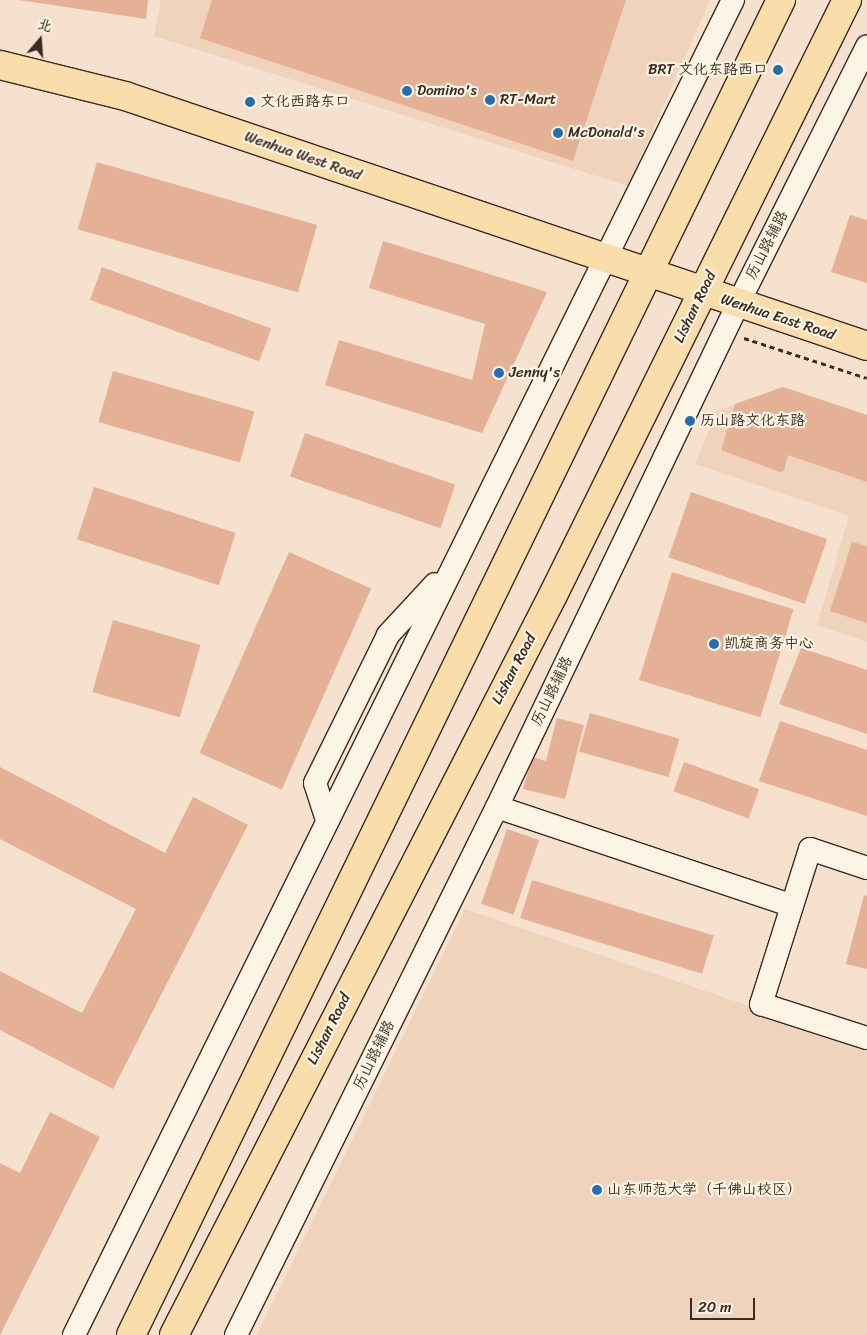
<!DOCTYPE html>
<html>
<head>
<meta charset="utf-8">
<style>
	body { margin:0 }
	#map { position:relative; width:867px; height:1335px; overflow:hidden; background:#f5e1cd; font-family:Sriracha,"LXGW WenKai TC",sans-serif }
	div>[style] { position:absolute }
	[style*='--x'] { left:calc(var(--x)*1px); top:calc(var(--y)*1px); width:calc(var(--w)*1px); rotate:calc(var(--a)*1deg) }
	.built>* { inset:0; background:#f0d3bc }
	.building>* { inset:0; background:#e4b196; transform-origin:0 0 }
	.path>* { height:3px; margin-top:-1.5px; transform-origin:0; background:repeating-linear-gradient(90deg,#3b2a1e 0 5px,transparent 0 9px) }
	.roads { filter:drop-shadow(1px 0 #3b2a1e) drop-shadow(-1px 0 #3b2a1e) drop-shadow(0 1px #3b2a1e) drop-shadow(0 -1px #3b2a1e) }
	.minor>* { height:22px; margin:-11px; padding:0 11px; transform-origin:11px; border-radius:11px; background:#fcf5e5 }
	.major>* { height:28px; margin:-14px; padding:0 14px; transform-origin:14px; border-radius:14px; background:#f9ddab }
	.dots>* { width:14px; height:14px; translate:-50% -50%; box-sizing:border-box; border:2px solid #fcf5e5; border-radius:50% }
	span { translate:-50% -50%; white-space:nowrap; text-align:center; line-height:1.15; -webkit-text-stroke:4.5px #fcf5e5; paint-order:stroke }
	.poi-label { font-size:15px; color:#3b2a1e }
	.right { translate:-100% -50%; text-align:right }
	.left { translate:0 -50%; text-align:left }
	.street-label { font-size:15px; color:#3b2a1e }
	.north { position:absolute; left:15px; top:15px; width:50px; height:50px; -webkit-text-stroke:4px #fcf5e5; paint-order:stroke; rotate:18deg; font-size:14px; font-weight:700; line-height:20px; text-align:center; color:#3b2a1e }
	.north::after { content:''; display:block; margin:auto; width:18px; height:22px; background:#3b2a1e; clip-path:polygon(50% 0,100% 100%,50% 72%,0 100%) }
	.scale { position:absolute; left:690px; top:1298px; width:65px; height:22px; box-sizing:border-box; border:2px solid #3b2a1e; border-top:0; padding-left:6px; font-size:15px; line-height:18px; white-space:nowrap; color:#3b2a1e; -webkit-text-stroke:4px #fcf5e5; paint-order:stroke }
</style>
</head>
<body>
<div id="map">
	<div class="built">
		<i style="clip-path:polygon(161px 0,710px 0,628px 186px,154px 36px)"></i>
		<i style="clip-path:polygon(783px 387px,867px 415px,867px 642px,817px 625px,849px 516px,695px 464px,717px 411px)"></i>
		<i style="clip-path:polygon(465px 909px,867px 1046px,867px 1335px,257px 1335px)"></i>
	</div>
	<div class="building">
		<i style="clip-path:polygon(19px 0,148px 0,146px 19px)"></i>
		<i style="clip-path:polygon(212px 0,626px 0,573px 161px,200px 38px)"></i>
		<i style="left:97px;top:162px;width:229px;height:70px;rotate:16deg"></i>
		<i style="clip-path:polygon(850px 215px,867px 220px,867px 283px,831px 272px)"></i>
		<i style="clip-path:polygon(383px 241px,547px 292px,482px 433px,325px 385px,339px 340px,472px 380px,485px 324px,369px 288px)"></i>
		<i style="left:102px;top:267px;width:180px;height:35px;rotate:20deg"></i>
		<i style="left:113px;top:371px;width:147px;height:53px;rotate:16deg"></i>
		<i style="clip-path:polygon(783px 387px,867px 415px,867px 482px,788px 455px,784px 471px,780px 472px,721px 450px,735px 404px)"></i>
		<i style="left:305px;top:433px;width:159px;height:46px;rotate:19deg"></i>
		<i style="left:94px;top:487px;width:149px;height:55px;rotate:18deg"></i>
		<i style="left:691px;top:492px;width:144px;height:69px;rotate:19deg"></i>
		<i style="clip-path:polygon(852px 542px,867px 546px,867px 623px,830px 611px)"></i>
		<i style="left:289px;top:552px;width:90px;height:220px;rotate:24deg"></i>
		<i style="left:672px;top:572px;width:127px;height:113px;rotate:17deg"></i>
		<i style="left:113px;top:620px;width:91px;height:75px;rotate:16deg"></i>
		<i style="clip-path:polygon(801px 648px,867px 670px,867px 734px,779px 704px)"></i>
		<i style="left:590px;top:713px;width:93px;height:40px;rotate:16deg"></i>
		<i style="clip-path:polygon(557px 718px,584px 725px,565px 799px,523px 789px,532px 757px,546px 761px)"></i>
		<i style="clip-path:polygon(780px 721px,867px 750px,867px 816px,759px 781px)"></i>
		<i style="left:684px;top:762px;width:80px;height:31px;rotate:20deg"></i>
		<i style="clip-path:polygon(0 767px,165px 853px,193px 797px,248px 825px,113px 1089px,0 1030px,0 971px,82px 1013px,136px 909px,0 839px)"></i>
		<i style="left:507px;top:829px;width:34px;height:79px;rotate:19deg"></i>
		<i style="left:532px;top:880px;width:190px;height:40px;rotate:17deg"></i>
		<i style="clip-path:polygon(864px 895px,867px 896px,867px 969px,846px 964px)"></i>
		<i style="clip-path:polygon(50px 1112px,100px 1137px,0 1335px,0 1163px,20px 1173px)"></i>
	</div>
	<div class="path">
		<i style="--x:744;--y:338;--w:129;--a:18"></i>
	</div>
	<div class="roads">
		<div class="minor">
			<i style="--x:497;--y:807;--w:309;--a:18.5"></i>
			<i style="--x:327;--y:820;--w:39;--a:-108"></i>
			<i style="--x:315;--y:783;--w:165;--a:-63.7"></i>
			<i style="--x:388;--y:635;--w:69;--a:-47.3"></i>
			<i style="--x:867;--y:868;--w:60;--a:-161.6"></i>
			<i style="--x:810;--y:849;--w:163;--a:107.5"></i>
			<i style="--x:761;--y:1004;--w:111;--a:17.8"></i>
			<i style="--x:74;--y:1335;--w:1489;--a:-63.73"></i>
			<i style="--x:236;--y:1335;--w:589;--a:-63.7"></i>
			<i style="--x:497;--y:807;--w:558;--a:-64.4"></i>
			<i style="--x:738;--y:304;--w:288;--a:-63.4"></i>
		</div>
		<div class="major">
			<i style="--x:0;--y:65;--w:129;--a:13.9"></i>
			<i style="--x:125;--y:96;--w:783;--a:18.62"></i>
			<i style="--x:131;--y:1335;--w:1485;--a:-64.04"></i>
			<i style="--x:174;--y:1335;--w:831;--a:-62.88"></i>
			<i style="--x:553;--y:595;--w:664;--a:-63.71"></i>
		</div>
	</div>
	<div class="dots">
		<i style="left:778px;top:70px;background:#1f6fb2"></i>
		<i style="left:407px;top:91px;background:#1f6fb2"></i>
		<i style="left:490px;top:100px;background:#1f6fb2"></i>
		<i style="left:250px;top:102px;background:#1f6fb2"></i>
		<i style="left:558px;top:133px;background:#1f6fb2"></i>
		<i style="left:499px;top:373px;background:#1f6fb2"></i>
		<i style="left:690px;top:421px;background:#1f6fb2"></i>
		<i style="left:714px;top:644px;background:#1f6fb2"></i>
		<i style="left:597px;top:1190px;background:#1f6fb2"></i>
	</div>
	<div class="poi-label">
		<span class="right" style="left:768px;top:70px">BRT 文化东路西口</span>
		<span class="left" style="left:417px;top:91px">Domino's</span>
		<span class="left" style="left:500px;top:100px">RT-Mart</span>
		<span class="left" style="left:260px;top:102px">文化西路东口</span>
		<span class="left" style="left:568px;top:133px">McDonald's</span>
		<span class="left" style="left:509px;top:373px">Jenny's</span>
		<span class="left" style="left:700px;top:421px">历山路文化东路</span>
		<span class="left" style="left:724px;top:644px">凯旋商务中心</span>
		<span class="left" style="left:607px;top:1190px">山东师范大学（千佛山校区）</span>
	</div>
	<div class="street-label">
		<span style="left:303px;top:156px;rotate:19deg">Wenhua West Road</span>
		<span style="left:767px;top:245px;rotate:-63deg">历山路辅路</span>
		<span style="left:695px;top:307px;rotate:-64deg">Lishan Road</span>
		<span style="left:778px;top:317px;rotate:18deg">Wenhua East Road</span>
		<span style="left:514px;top:669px;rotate:-62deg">Lishan Road</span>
		<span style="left:552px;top:691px;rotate:-64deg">历山路辅路</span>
		<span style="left:329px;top:1029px;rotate:-63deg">Lishan Road</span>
		<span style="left:374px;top:1055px;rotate:-64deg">历山路辅路</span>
	</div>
	<div class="north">北</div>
	<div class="scale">20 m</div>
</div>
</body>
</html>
